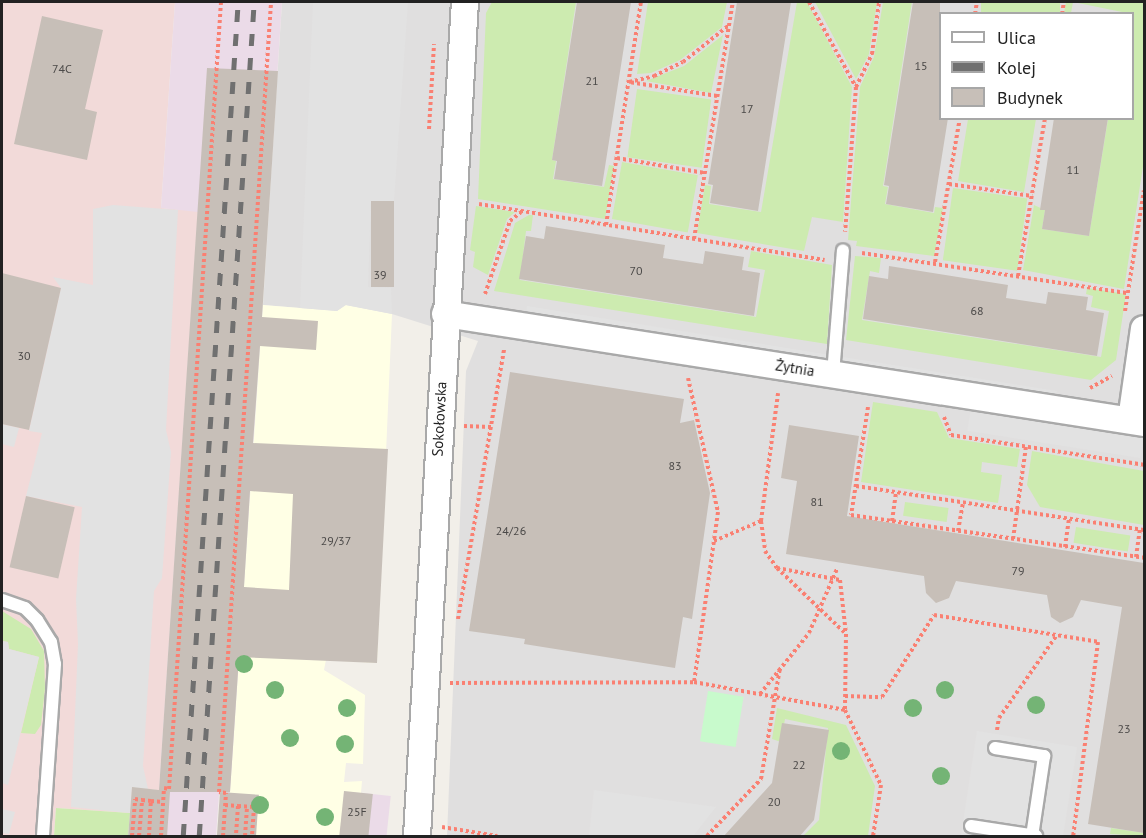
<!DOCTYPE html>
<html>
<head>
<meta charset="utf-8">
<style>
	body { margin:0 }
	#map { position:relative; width:1146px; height:838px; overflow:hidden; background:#f2efe9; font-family:"PT Sans",sans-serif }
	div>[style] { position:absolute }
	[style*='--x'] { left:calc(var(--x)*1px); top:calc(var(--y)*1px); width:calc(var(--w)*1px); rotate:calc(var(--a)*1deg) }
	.residential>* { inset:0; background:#e0dfdf }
	.commercial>* { inset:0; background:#f2dad9 }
	.industrial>* { inset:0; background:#ebdbe8; transform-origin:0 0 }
	.education>* { inset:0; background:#ffffe5 }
	.grass>* { inset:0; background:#cdebb0; transform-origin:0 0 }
	.park>* { inset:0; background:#c8facc; transform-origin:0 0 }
	.parking>* { inset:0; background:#e2e2e2; transform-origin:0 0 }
	.building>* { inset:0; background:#c7bfb8; transform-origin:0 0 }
	.path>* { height:4px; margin-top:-2px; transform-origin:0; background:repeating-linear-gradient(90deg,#fa8072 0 3px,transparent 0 6px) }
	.roads { filter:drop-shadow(2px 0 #a9a9a9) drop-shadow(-2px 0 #a9a9a9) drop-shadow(0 2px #a9a9a9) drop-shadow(0 -2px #a9a9a9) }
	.service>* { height:12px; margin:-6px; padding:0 6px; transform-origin:6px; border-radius:6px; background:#fff }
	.minor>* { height:26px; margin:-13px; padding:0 13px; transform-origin:13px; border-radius:13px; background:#fff }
	.rail>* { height:4.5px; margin-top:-2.25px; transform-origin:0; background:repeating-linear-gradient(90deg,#707070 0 12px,transparent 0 24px) }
	.trees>* { width:18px; height:18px; margin:-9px; border-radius:50%; background:#74b475 }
	span { translate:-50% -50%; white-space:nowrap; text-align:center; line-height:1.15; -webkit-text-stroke:5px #fff; paint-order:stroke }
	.number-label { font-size:12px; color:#4b4948 }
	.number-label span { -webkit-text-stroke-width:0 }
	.street-label { font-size:15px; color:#222 }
	.frame { position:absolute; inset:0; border:3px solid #222; pointer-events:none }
	.legend { position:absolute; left:939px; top:12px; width:195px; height:108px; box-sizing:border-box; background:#fff; border:2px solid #a7a7a7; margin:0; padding:8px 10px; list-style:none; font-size:18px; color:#222 }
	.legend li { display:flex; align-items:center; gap:12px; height:30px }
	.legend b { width:30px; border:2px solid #a7a7a7 }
</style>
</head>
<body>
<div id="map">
	<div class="residential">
		<i style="clip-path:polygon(evenodd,282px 2px,1144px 2px,1144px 836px,447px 836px,466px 371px,478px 341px,392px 314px,346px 305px,337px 311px,263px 305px,282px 2px,940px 14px,1132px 14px,1132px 118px,940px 118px,940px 14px)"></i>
	</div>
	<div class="commercial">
		<i style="clip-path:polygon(2px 2px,175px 2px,161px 208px,198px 211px,159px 790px,132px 788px,130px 813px,56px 808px,54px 836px,2px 836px)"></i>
	</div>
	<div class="industrial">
		<i style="clip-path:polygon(175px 2px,282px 2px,230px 793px,219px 795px,216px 836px,167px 836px,159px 791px,198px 212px,161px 208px)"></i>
		<i style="left:344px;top:791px;width:47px;height:45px;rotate:6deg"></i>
	</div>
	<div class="education">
		<i style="clip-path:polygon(263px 305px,337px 311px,345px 305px,392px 314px,377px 663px,326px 660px,324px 670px,365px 695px,363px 764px,346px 763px,344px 782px,362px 781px,361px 793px,344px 792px,341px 836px,256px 836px,230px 793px)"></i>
	</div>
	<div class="grass">
		<i style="clip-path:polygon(492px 2px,576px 2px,552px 160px,556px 161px,553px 179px,604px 187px,609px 165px,614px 166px,605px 219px,478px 199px,486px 13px)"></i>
		<i style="clip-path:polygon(648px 2px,727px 2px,722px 27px,680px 60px,651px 73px,637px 74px)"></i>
		<i style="clip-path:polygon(797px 2px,807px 2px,852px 87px,843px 222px,812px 217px,804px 251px,697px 233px,705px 185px,711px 186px,709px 204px,761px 212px)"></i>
		<i style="clip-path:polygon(815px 2px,877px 2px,869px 54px,856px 79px)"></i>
		<i style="clip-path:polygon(883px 2px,912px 2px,883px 186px,888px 187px,885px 204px,934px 213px,935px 207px,943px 208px,934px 256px,856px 246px,857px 241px,848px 240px,860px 87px,874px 57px)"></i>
		<i style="left:981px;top:2px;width:79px;height:11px"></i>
		<i style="clip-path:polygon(1066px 2px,1144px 2px,1144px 160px,1124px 289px,1023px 270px,1034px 205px,1045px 210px,1042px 229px,1089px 236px,1108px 119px,1132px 118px,1132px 14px,1073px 2px,1071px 13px,1064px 13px)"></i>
		<i style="clip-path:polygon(723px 35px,711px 93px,646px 81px,684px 66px)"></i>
		<i style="left:637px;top:89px;width:75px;height:69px;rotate:8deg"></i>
		<i style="clip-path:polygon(968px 119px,1036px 119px,1024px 192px,958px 181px)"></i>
		<i style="left:622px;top:162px;width:77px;height:58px;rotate:10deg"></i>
		<i style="left:953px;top:188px;width:75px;height:73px;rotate:8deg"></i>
		<i style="clip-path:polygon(476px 206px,515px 212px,507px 219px,488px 275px,473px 267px,475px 252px,470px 250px)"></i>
		<i style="clip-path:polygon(529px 215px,533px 215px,531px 231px,526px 231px,520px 280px,756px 317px,765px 270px,748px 267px,751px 251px,832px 265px,827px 344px,494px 291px,515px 223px)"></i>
		<i style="clip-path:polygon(855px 256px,881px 258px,879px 273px,870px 271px,862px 320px,1101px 357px,1109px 311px,1091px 307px,1093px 296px,1086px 294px,1087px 288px,1126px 294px,1116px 360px,1091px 380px,846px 340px)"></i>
		<i style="clip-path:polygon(873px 402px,937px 412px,949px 438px,1020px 449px,1017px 467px,982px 462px,981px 472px,1002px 475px,998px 503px,861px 482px)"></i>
		<i style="clip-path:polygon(1032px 451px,1144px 471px,1144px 525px,1040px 507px,1027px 485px)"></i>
		<i style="left:905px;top:502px;width:44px;height:14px;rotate:8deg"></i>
		<i style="left:1076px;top:527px;width:55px;height:16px;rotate:9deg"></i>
		<i style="clip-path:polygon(2px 611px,31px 629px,44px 651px,45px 689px,41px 725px,35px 734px,21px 733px,39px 657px,9px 649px,8px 642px,2px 641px)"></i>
		<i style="clip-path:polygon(777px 708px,846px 725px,875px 786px,868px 836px,803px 836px,819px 820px,828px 728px,785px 719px,781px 742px,772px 739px)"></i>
		<i style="clip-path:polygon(56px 808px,130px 813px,128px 836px,54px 836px)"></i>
		<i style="clip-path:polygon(1111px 828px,1144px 833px,1144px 836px,1110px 834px)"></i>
	</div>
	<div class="park">
		<i style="left:708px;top:691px;width:36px;height:51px;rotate:9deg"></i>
	</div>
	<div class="parking">
		<i style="clip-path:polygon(313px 2px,408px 2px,394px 201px,371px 201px,368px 287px,391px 288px,392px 314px,346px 305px,337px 311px,300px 308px)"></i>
		<i style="clip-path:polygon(113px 205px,178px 210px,166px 430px,171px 452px,162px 578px,154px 591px,143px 766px,148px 789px,132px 788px,130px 813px,71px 807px,78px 644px,76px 599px,82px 507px,26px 496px,42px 433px,29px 431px,61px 288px,53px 277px,93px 285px,93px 209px)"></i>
		<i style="clip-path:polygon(527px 306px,824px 354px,1057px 391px,1055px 398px,526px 314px)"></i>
		<i style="left:971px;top:408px;width:175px;height:23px;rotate:9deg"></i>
		<i style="clip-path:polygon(2px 424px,19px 428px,14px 447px,2px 444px)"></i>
		<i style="clip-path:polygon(2px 641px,8px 642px,9px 649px,39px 657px,8px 785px,2px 783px)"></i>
		<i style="clip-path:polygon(977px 731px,1077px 747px,1063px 836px,961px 836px)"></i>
		<i style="clip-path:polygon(594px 790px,716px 807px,693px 836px,589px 836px)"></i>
		<i style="clip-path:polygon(2px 809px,15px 812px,9px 834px,2px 833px)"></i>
	</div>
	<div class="building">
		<i style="clip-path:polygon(577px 2px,631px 2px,602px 186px,554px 179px,557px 161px,552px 160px)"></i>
		<i style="clip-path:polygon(737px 2px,791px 2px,758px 211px,710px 203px,713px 185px,708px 184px)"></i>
		<i style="clip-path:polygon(913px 2px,940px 2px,940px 118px,948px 118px,933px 212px,886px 204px,889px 186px,884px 185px)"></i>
		<i style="clip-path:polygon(42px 16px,103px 30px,85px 109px,97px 112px,87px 160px,14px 144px)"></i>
		<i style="clip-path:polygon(evenodd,207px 68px,278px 71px,262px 317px,318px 321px,316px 350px,260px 346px,253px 443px,388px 449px,377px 663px,239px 657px,230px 792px,170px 792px,167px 837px,128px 837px,132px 787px,159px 790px,207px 68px,250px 491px,293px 494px,289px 590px,244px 587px,250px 491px)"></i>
		<i style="clip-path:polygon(1054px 118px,1108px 118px,1089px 236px,1042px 229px,1045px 210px,1040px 210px)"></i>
		<i style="left:371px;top:201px;width:23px;height:86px"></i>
		<i style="clip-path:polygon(546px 226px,665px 245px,663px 258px,703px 264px,705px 251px,744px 257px,742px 270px,760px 273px,754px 316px,519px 279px,526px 236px,544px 239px)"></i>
		<i style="clip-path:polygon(889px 266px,1008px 285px,1006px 298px,1046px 304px,1048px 292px,1088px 297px,1086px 310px,1104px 313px,1097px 356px,863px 319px,869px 276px,888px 279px)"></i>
		<i style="clip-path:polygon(2px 273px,61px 288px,29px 430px,2px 424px)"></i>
		<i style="clip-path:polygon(510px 372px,684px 399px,680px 423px,694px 420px,710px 493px,692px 619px,683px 617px,675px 668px,524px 644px,525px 639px,469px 631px)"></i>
		<i style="clip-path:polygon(789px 425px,859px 436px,847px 516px,1144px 563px,1144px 833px,1088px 824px,1122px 607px,1081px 600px,1073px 617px,1060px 623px,1051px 617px,1047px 595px,956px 581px,949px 598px,936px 603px,926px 593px,924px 576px,786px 554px,797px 481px,781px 478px)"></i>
		<i style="left:26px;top:496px;width:50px;height:73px;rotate:13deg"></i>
		<i style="clip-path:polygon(782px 723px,829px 730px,814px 820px,799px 837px,723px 837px,772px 783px)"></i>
		<i style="left:344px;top:791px;width:29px;height:46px;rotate:6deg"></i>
		<i style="left:220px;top:792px;width:39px;height:45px;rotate:4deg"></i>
	</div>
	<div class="path">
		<i style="--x:809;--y:2;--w:97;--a:61.1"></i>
		<i style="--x:856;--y:87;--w:145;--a:94.3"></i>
		<i style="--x:975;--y:14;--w:12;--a:-81"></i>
		<i style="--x:1062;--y:14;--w:12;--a:-81"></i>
		<i style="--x:856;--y:87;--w:37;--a:-64"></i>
		<i style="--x:872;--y:54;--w:52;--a:-82.3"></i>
		<i style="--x:717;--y:96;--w:89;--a:-171"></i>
		<i style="--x:629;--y:82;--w:26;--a:-13"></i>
		<i style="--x:654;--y:76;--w:32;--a:-26"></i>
		<i style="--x:683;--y:62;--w:58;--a:-38.7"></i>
		<i style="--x:429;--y:129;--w:85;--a:-86.6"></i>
		<i style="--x:617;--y:158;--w:89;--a:9.7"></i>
		<i style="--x:949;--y:184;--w:84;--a:8.2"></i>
		<i style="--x:479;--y:204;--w:350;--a:9.2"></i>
		<i style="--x:606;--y:225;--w:226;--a:-81.1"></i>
		<i style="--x:694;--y:239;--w:240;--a:-80.7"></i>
		<i style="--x:862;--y:253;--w:269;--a:8.6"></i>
		<i style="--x:935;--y:262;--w:146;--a:-80.2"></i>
		<i style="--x:1018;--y:276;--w:160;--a:-80.3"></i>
		<i style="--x:485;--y:294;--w:77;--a:-71.1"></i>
		<i style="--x:510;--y:221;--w:14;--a:-39"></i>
		<i style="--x:1125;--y:311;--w:122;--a:-81.1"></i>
		<i style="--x:688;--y:378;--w:137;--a:77.4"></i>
		<i style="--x:718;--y:512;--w:172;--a:98"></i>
		<i style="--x:1090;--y:388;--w:25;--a:-29"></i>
		<i style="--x:868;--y:407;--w:109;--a:98.9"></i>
		<i style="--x:851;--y:515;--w:296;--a:8.3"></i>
		<i style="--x:944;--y:417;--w:19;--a:69"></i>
		<i style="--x:951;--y:435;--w:195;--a:8.8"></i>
		<i style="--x:464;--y:426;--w:27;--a:2"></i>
		<i style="--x:856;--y:486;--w:291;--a:8.7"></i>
		<i style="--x:761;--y:521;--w:30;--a:82"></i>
		<i style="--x:765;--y:551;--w:21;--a:55"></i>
		<i style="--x:777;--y:568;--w:95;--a:43.7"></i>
		<i style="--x:892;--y:521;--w:29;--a:-82"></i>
		<i style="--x:958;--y:531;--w:29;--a:-80"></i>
		<i style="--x:1013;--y:539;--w:93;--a:-82"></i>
		<i style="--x:714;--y:541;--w:51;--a:-23.1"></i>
		<i style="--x:761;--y:521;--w:129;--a:-82.4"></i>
		<i style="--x:1065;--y:547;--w:29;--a:-82"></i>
		<i style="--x:1136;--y:557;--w:28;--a:-82"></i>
		<i style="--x:777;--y:568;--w:64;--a:10.8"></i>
		<i style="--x:840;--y:580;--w:54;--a:83.7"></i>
		<i style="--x:846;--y:634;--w:76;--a:90.8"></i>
		<i style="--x:458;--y:619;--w:274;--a:-80.3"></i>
		<i style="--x:450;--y:683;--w:244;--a:-0.2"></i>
		<i style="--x:694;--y:682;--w:154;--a:10.5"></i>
		<i style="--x:845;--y:710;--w:83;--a:64.4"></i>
		<i style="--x:881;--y:785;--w:52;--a:98.9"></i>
		<i style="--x:760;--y:694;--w:78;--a:-51.2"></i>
		<i style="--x:809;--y:633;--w:70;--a:-66.4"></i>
		<i style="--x:845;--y:696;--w:37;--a:2"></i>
		<i style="--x:882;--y:697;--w:97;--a:-57.6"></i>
		<i style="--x:934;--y:615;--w:166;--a:9.3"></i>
		<i style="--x:1098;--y:642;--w:196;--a:97.3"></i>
		<i style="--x:997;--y:730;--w:12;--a:-81"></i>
		<i style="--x:999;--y:718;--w:101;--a:-55.1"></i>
		<i style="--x:225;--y:805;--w:13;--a:4"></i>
		<i style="--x:238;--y:806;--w:30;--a:94"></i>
		<i style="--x:238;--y:806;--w:16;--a:4"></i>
		<i style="--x:254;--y:807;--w:29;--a:94"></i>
		<i style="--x:442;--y:827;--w:56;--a:9.3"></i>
		<i style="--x:132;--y:836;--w:37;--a:-85"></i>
		<i style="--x:135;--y:799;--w:7;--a:8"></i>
		<i style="--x:139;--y:836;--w:36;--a:-85"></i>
		<i style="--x:142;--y:800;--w:9;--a:6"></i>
		<i style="--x:149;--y:836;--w:35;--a:-87"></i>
		<i style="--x:151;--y:801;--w:12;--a:5"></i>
		<i style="--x:161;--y:836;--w:48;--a:-86.4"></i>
		<i style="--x:164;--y:788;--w:5;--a:11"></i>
		<i style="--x:169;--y:789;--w:789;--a:-86.22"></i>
		<i style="--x:223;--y:836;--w:43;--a:-86"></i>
		<i style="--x:226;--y:793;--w:7;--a:-172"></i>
		<i style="--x:219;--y:792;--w:792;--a:-86.23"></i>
		<i style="--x:245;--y:836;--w:29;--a:-86"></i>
		<i style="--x:707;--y:836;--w:79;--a:-46.5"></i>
		<i style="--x:761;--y:779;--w:113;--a:-80.3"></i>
	</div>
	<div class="roads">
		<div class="service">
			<i style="--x:833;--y:374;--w:124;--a:-85.4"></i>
			<i style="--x:2;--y:600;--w:24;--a:19"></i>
			<i style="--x:25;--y:608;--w:17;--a:45"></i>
			<i style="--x:37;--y:620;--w:26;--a:58"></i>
			<i style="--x:51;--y:642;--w:22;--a:80"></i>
			<i style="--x:55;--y:664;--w:172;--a:94"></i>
			<i style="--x:995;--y:748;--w:50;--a:9.3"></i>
			<i style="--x:1044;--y:756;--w:81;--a:98.5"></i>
			<i style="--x:971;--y:826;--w:66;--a:8.7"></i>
		</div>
		<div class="minor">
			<i style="--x:445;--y:314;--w:707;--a:8.86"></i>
			<i style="--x:1131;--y:420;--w:92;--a:-81.9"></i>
			<i style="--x:417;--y:836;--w:835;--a:-86.71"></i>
		</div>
	</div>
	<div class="rail">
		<i style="--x:183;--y:836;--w:836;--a:-86.23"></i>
		<i style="--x:199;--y:836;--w:836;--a:-86.23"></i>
	</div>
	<div class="trees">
		<i style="left:244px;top:664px"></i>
		<i style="left:275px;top:690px"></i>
		<i style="left:945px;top:690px"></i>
		<i style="left:1036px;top:705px"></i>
		<i style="left:347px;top:708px"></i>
		<i style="left:913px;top:708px"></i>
		<i style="left:290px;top:738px"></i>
		<i style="left:345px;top:744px"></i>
		<i style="left:841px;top:751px"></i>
		<i style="left:941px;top:776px"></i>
		<i style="left:260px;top:805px"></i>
		<i style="left:325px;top:817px"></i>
	</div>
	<div class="number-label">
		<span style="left:921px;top:66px">15</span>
		<span style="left:62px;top:69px">74C</span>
		<span style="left:592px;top:81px">21</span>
		<span style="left:747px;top:109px">17</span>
		<span style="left:1073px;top:170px">11</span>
		<span style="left:636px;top:271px">70</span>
		<span style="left:380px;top:275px">39</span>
		<span style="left:977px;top:311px">68</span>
		<span style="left:24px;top:356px">30</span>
		<span style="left:675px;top:466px">83</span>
		<span style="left:817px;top:502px">81</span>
		<span style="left:511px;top:531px">24/26</span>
		<span style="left:336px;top:541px">29/37</span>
		<span style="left:1018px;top:571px">79</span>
		<span style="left:1124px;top:729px">23</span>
		<span style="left:799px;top:765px">22</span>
		<span style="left:774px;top:802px">20</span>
		<span style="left:357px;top:812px">25F</span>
	</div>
	<div class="street-label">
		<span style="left:795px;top:368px;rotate:9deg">Żytnia</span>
		<span style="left:439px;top:419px;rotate:-87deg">Sokołowska</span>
	</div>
	<div class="frame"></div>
	<ul class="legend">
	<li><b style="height:8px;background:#fff"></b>Ulica</li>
	<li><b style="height:8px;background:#707070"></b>Kolej</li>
	<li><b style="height:16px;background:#c7bfb8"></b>Budynek</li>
	</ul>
</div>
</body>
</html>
